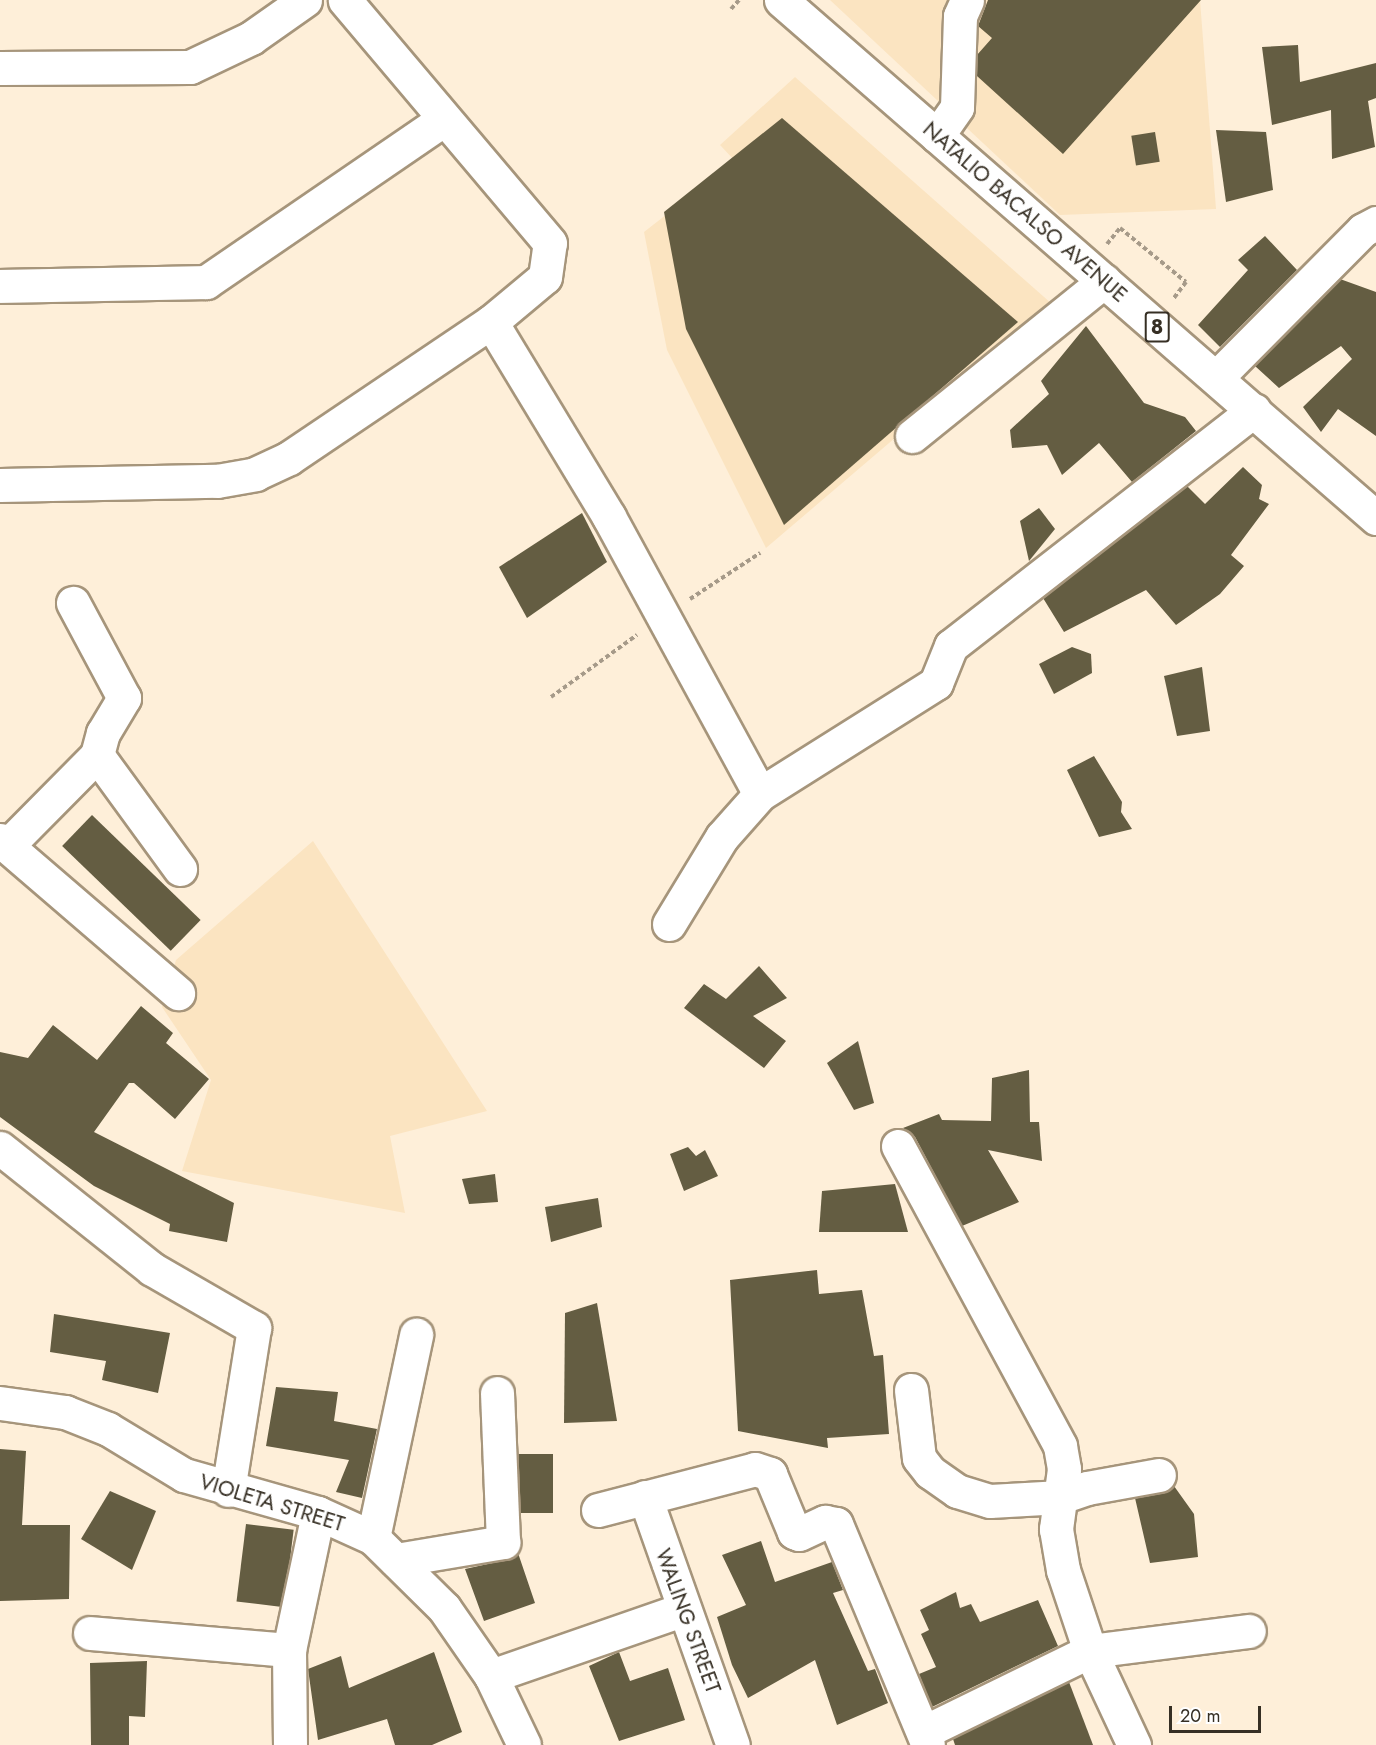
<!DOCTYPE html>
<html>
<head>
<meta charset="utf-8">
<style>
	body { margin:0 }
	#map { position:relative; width:1376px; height:1745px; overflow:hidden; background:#feefd9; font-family:Jost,sans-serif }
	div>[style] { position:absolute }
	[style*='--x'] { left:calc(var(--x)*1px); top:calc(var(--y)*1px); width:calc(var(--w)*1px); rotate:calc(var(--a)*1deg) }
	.built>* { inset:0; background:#fbe4c1 }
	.building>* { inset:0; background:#645d42; transform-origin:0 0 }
	.path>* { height:4px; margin-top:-2px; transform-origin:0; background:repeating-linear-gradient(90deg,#a69a89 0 4.5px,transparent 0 7.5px) }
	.roads { filter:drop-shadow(2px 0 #a6957b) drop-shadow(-2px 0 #a6957b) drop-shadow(0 2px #a6957b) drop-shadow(0 -2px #a6957b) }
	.minor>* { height:33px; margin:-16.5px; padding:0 16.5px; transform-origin:16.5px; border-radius:16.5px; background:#fff }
	.major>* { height:33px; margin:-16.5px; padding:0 16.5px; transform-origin:16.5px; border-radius:16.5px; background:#fff }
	span { translate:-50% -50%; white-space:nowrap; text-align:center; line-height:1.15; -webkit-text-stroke:6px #fff; paint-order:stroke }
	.shield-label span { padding:2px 4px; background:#fff; border:2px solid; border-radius:4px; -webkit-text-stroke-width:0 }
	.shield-label { font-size:20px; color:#362f24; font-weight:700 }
	.street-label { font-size:21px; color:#362f24 }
	.scale { position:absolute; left:1169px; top:1706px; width:92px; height:27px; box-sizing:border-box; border:3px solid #362f24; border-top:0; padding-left:8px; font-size:18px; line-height:21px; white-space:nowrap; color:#362f24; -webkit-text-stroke:4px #fff; paint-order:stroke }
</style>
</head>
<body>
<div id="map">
	<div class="built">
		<i style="clip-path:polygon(830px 0,1200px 0,1216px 209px,1060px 215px)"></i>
		<i style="clip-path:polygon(795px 77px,1052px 304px,766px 548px,667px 350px,644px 232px,735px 161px,720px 145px)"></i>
		<i style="clip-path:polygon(313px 841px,487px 1111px,390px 1136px,405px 1213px,182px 1171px,211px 1080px,162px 1007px,176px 960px)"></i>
	</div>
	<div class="building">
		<i style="clip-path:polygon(988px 0,1201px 0,1063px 154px,977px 76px,977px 55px,992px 38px,978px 26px)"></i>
		<i style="clip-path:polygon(1298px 45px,1300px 82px,1376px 63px,1376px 98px,1368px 101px,1375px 147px,1332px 159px,1331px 110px,1272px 125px,1262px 47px)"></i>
		<i style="clip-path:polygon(782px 118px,1018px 322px,784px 525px,686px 329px,664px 212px)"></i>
		<i style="clip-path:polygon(1216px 130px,1266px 132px,1273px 190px,1226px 202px)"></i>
		<i style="left:1155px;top:132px;width:30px;height:24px;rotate:81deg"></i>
		<i style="clip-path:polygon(1265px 236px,1297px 270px,1220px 347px,1198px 325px,1248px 270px,1238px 260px)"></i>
		<i style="clip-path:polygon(1340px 279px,1376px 292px,1376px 436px,1338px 409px,1321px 432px,1303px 407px,1352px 359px,1341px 346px,1279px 388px,1255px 366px)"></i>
		<i style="clip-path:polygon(1086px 326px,1144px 403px,1185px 417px,1196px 431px,1132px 482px,1099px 443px,1062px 475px,1047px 445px,1012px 448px,1010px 430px,1049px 394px,1041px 381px)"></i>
		<i style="clip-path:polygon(1243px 467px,1262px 485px,1259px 499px,1269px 504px,1231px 555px,1244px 566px,1220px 594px,1176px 625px,1146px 590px,1064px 632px,1043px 598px,1187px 486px,1205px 504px)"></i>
		<i style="clip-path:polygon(1039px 508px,1055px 529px,1029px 561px,1020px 521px)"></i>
		<i style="clip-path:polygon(582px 513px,607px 562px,527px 618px,499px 567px)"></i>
		<i style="clip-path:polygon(1072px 647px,1091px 654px,1092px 673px,1054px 694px,1039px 664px)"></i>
		<i style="clip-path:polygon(1202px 667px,1210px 731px,1177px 736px,1164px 676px)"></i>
		<i style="clip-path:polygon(1094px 756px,1122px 802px,1121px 812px,1132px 829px,1099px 837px,1067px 770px)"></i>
		<i style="left:92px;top:815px;width:151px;height:43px;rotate:44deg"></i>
		<i style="clip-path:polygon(759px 966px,787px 998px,753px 1016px,786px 1041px,764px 1068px,684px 1008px,704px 984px,726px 999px)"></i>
		<i style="clip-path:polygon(141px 1006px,173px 1033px,166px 1043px,209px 1079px,175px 1119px,134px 1083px,129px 1083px,94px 1132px,234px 1203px,227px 1242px,169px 1231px,170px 1224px,94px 1186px,0 1117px,0 1052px,28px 1058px,53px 1025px,97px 1060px)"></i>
		<i style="clip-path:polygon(858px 1041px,874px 1103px,854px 1110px,827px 1063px)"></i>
		<i style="clip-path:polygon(1029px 1070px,1030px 1122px,1039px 1122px,1042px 1161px,988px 1150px,1019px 1202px,962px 1226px,915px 1137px,903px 1128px,939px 1114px,942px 1120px,991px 1121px,992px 1078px)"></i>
		<i style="clip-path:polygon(688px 1147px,696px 1156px,705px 1150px,718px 1176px,684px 1191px,670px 1154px)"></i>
		<i style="clip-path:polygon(495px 1174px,498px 1202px,469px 1204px,462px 1179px)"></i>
		<i style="clip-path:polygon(895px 1184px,908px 1232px,819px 1232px,822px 1191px)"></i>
		<i style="clip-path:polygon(598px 1198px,602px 1227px,551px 1242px,545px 1207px)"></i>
		<i style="clip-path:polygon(817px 1270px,819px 1294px,862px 1290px,874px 1356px,883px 1355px,889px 1434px,827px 1438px,828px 1448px,738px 1431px,730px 1280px)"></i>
		<i style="clip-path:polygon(597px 1303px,617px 1421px,564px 1423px,565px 1313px)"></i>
		<i style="clip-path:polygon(54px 1314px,170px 1333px,158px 1393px,102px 1380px,106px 1361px,50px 1352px)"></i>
		<i style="clip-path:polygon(276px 1387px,338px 1392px,334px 1421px,377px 1429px,362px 1498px,336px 1492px,349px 1460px,266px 1446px)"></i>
		<i style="clip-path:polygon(0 1449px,26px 1451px,22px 1525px,70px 1525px,69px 1599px,0 1601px)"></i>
		<i style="left:518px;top:1454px;width:35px;height:59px"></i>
		<i style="clip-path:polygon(1174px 1486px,1194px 1514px,1198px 1557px,1150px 1563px,1135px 1498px,1163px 1493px)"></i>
		<i style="clip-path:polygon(110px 1491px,156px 1511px,132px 1570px,81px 1539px)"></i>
		<i style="left:246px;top:1524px;width:48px;height:78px;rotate:7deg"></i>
		<i style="clip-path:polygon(761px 1541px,775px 1582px,832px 1562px,843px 1590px,833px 1593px,868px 1671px,875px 1669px,888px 1703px,837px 1725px,815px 1660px,748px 1698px,732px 1665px,717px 1617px,746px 1605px,722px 1555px)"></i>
		<i style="clip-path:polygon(518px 1553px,535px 1603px,484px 1621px,465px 1569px,506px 1560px)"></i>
		<i style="clip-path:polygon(956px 1592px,960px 1608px,971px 1604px,980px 1622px,1038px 1600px,1058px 1646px,932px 1707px,919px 1674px,936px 1667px,921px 1634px,929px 1630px,920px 1610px)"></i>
		<i style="clip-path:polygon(434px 1652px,462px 1732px,432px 1745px,395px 1745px,387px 1719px,318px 1740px,308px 1669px,341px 1656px,349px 1688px)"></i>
		<i style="clip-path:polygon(619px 1652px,630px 1681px,668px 1668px,685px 1720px,619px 1741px,589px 1666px)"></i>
		<i style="clip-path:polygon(147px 1661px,145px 1717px,129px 1716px,129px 1745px,91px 1745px,90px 1663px)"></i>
		<i style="clip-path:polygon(1069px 1682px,1093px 1745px,955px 1745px,953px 1739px)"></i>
	</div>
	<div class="path">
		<i style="--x:731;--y:9;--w:12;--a:-48"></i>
		<i style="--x:1107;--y:244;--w:21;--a:-51"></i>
		<i style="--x:1120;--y:228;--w:85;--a:39.3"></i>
		<i style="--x:1186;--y:282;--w:21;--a:127"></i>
		<i style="--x:690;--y:599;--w:84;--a:-33.3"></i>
		<i style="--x:551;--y:697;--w:106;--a:-35.8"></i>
	</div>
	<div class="roads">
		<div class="minor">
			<i style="--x:0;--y:68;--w:190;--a:-0.3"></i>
			<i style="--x:190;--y:67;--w:68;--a:-25.4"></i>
			<i style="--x:251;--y:38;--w:66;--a:-35.1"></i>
			<i style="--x:937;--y:136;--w:35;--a:-55"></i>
			<i style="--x:957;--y:107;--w:91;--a:-88.1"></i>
			<i style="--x:960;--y:16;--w:17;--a:-66"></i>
			<i style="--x:0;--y:286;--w:206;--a:-1.1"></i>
			<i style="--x:206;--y:282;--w:287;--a:-34.4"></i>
			<i style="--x:491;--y:322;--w:228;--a:58.8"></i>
			<i style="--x:609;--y:517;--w:315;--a:61.4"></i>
			<i style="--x:1217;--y:377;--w:207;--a:-45.2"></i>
			<i style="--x:1363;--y:230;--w:15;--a:-28"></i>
			<i style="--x:912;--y:436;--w:247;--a:-38.9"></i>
			<i style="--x:0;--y:485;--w:217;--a:-1.1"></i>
			<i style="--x:217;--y:481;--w:39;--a:-10"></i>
			<i style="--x:255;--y:474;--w:38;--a:-25"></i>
			<i style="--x:289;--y:458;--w:244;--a:-34"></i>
			<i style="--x:491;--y:322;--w:70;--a:-39.8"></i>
			<i style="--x:545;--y:277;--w:34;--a:-82"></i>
			<i style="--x:550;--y:243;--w:318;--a:-130.2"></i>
			<i style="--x:97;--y:755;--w:141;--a:53.9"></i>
			<i style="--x:0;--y:840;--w:235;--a:40.7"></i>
			<i style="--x:7;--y:846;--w:128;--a:-45.3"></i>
			<i style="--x:97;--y:755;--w:23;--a:-75"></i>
			<i style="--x:103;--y:733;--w:41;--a:-59"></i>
			<i style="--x:124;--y:698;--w:108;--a:-118.2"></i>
			<i style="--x:669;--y:924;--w:102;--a:-58.7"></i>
			<i style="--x:722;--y:837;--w:57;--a:-48.5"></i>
			<i style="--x:760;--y:794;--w:208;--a:-32.2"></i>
			<i style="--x:936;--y:683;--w:40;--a:-68"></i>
			<i style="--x:951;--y:646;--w:384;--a:-37.9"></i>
			<i style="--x:898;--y:1146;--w:341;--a:61.6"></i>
			<i style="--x:1060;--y:1446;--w:23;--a:80"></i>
			<i style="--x:1064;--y:1469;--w:61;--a:97.6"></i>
			<i style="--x:1056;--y:1529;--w:42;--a:80.3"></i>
			<i style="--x:1063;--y:1570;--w:85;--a:71.6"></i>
			<i style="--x:1090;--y:1651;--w:104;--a:64.9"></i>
			<i style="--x:0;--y:1148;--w:194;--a:38.5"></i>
			<i style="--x:152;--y:1269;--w:118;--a:30"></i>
			<i style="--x:254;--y:1328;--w:164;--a:99.1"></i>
			<i style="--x:911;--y:1390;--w:68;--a:83.3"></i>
			<i style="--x:919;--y:1458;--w:18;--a:52"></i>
			<i style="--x:930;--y:1472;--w:33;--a:35"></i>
			<i style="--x:957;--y:1491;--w:34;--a:17"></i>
			<i style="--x:990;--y:1501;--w:71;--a:-3.2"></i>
			<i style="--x:1061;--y:1497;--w:28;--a:-19"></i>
			<i style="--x:1087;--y:1488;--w:73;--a:-10.2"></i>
			<i style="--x:0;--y:1403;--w:66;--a:7.9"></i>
			<i style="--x:65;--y:1412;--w:46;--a:21.6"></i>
			<i style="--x:108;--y:1429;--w:89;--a:31.2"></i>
			<i style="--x:184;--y:1475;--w:139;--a:15.8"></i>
			<i style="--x:318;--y:1513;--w:60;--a:24.4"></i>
			<i style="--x:373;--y:1538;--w:100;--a:44.6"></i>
			<i style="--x:444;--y:1608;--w:83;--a:55.3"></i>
			<i style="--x:491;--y:1676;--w:76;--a:64.4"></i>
			<i style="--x:645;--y:1497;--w:263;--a:70.5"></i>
			<i style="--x:598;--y:1510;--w:162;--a:-14.6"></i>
			<i style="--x:755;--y:1469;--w:16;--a:18"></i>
			<i style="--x:770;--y:1474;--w:63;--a:67.5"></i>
			<i style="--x:794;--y:1532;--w:5;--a:22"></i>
			<i style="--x:799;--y:1534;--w:29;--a:-25"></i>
			<i style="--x:825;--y:1522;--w:11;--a:10"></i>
			<i style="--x:836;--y:1524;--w:239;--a:67.4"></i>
			<i style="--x:373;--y:1538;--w:208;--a:-78"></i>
			<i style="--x:396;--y:1560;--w:109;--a:-9.5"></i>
			<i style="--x:503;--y:1542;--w:149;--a:-92.3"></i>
			<i style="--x:90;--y:1633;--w:200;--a:4.9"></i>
			<i style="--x:491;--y:1676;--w:202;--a:-19.1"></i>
			<i style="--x:924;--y:1732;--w:185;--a:-26"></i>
			<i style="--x:1090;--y:1651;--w:160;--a:-7.2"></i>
			<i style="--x:290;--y:1745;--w:95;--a:-90.6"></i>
			<i style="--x:289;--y:1650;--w:140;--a:-78"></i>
		</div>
		<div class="major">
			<i style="--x:781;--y:0;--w:789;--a:41.04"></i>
		</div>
	</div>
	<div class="shield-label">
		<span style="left:1157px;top:327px">8</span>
	</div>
	<div class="street-label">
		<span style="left:1025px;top:212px;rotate:41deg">NATALIO BACALSO AVENUE</span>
		<span style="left:272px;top:1503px;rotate:17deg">VIOLETA STREET</span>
		<span style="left:688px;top:1621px;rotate:70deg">WALING STREET</span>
	</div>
	<div class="scale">20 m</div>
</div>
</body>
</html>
